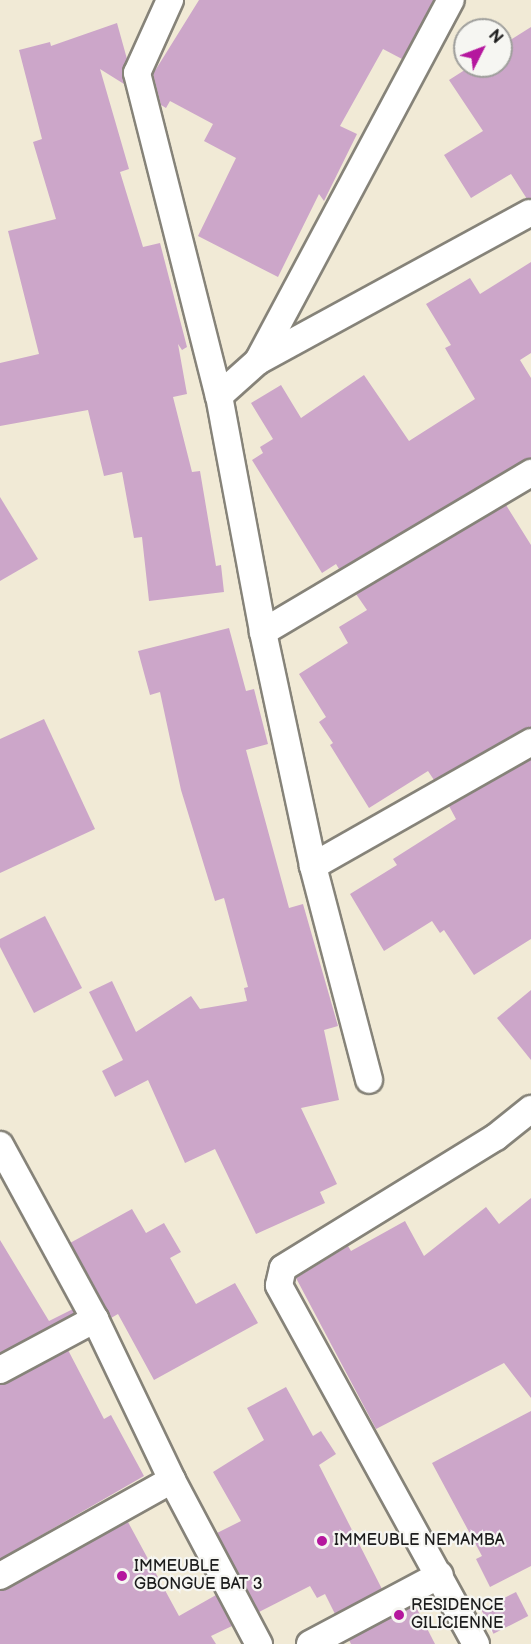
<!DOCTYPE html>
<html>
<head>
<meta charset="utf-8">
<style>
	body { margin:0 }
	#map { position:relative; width:531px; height:1644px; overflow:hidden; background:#f1ead6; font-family:"Balsamiq Sans",sans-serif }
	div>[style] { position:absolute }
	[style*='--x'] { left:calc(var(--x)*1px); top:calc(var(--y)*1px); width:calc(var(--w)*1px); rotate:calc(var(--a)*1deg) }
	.building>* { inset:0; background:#cca6c9; transform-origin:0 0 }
	.roads { filter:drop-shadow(2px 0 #868379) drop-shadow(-2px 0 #868379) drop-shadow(0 2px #868379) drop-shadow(0 -2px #868379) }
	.minor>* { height:26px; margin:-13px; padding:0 13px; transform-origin:13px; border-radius:13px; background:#fff }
	.dots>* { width:16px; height:16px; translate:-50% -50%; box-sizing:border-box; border:3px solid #f6f6f2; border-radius:50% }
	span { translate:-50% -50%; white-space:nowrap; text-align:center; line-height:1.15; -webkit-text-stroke:4.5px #f6f6f2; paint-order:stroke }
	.poi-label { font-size:16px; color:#1c1c1c }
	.left { translate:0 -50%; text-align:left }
	.north { position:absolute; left:453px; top:18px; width:60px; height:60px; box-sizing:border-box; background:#f6f6f2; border:2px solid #9f9f9c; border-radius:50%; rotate:48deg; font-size:16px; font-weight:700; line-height:24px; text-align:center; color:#1c1c1c }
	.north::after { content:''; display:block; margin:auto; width:21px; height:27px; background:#b5179e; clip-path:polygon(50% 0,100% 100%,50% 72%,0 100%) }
</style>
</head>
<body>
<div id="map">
	<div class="building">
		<i style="clip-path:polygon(199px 0,434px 0,402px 59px,383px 49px,340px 126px,357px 134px,324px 201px,319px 194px,278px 277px,198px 236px,236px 158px,204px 141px,213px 124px,170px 101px,166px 108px,161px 105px,153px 74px)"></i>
		<i style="clip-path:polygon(117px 23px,127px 59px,124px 84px,100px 69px,129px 169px,120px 172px,143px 247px,160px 243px,187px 347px,182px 350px,178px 344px,187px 394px,173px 397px,192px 472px,200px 471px,216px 566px,221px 565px,224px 592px,149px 601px,142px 537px,134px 538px,122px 472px,104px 476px,88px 410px,0 426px,0 363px,39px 354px,8px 231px,56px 219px,33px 142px,42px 139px,19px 50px,50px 42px,51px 46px)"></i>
		<i style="clip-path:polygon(531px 27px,531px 198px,527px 199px,511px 174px,471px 198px,444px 155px,483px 131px,449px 80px,471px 66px,501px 66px,501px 46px)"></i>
		<i style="clip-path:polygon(531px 262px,531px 353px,520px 360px,531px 378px,531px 458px,339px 569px,336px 564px,322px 573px,252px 460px,263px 453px,260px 447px,273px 439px,251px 403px,281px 385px,301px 418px,364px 375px,409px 441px,475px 399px,445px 348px,451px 345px,426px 304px,470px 278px,480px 294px)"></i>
		<i style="clip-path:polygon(0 497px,38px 559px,0 581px)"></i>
		<i style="clip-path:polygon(506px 505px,531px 545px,531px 727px,434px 780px,428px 771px,369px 808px,330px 745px,333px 743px,319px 722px,326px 717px,299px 674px,348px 643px,339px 627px,367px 610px,356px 594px)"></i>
		<i style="clip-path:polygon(229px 628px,246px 691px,254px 689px,268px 744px,246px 750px,289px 908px,303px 904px,338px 1026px,324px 1030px,339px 1100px,301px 1108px,337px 1184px,320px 1192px,325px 1203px,256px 1234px,215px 1149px,185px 1163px,148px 1080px,115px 1097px,102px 1071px,123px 1060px,89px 992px,112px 981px,136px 1032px,191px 996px,200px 1009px,247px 1001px,244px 988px,248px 987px,224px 898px,215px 901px,181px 790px,160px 692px,150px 695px,138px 651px)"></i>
		<i style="clip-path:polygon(44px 719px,95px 829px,0 873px,0 739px)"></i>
		<i style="clip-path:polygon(531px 759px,531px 939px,474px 975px,444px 930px,440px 933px,432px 921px,384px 951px,350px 894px,397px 865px,393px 859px,456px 819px,449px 806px)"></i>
		<i style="clip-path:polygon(45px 916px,82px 988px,34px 1013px,0 947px,0 939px)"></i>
		<i style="clip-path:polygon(531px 990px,531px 1060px,497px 1018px)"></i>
		<i style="clip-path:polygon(531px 1198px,531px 1398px,504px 1363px,376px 1429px,296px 1278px,348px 1246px,351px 1251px,405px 1221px,424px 1256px,486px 1207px,499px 1224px)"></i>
		<i style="clip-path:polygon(132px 1209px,146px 1233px,164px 1223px,181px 1252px,170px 1258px,196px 1304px,235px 1283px,258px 1323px,154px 1380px,118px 1314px,111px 1318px,70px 1243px)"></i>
		<i style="clip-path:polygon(0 1240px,49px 1321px,73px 1309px,75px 1313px,0 1353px)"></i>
		<i style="clip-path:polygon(68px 1350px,104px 1419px,111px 1415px,144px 1476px,0 1559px,0 1385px)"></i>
		<i style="clip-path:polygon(286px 1387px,313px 1436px,321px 1431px,336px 1454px,319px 1465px,382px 1589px,335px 1614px,325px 1594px,317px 1598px,310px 1586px,259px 1612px,217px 1533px,241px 1521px,213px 1472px,264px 1440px,247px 1408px)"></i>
		<i style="clip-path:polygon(531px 1411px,531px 1566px,490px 1587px,476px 1559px,482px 1556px,432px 1463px)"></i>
		<i style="clip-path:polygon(128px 1522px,179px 1616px,216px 1595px,232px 1626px,211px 1636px,216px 1644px,0 1644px,0 1591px)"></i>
		<i style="left:516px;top:1592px;width:27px;height:39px;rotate:63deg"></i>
		<i style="clip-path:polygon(415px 1605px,435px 1644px,351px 1644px,349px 1640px)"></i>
	</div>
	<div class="roads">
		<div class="minor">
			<i style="--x:170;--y:0;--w:80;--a:114.3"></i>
			<i style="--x:137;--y:73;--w:333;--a:75.8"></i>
			<i style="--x:219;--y:396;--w:240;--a:79.4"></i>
			<i style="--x:263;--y:632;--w:239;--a:77.9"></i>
			<i style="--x:313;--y:866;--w:221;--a:75.3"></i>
			<i style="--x:258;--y:361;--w:309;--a:-28.6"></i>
			<i style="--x:219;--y:396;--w:52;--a:-41.9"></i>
			<i style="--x:258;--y:361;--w:409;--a:-61.9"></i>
			<i style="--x:263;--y:632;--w:312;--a:-30.7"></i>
			<i style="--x:313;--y:866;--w:251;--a:-29.6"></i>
			<i style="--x:0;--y:1145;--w:198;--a:61.4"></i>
			<i style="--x:95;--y:1319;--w:178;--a:64.4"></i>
			<i style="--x:172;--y:1480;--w:186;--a:62.1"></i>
			<i style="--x:0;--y:1370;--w:108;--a:-28.2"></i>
			<i style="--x:0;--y:1576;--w:197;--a:-29.2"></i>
			<i style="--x:310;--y:1644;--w:147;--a:-28"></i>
			<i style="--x:476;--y:1644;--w:409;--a:-118.8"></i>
			<i style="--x:279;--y:1285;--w:17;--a:-77"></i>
			<i style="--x:283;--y:1268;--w:250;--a:-31.6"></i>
			<i style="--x:496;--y:1137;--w:45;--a:-38.7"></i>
		</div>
	</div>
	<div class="dots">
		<i style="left:322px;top:1541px;background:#b5179e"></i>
		<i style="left:122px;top:1576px;background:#b5179e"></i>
		<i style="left:399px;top:1615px;background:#b5179e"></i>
	</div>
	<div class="poi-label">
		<span class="left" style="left:334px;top:1541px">IMMEUBLE NEMAMBA</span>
		<span class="left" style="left:134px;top:1576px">IMMEUBLE<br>GBONGUE BAT 3</span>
		<span class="left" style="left:411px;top:1615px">RESIDENCE<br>GILICIENNE</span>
	</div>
	<div class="north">N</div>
</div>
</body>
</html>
